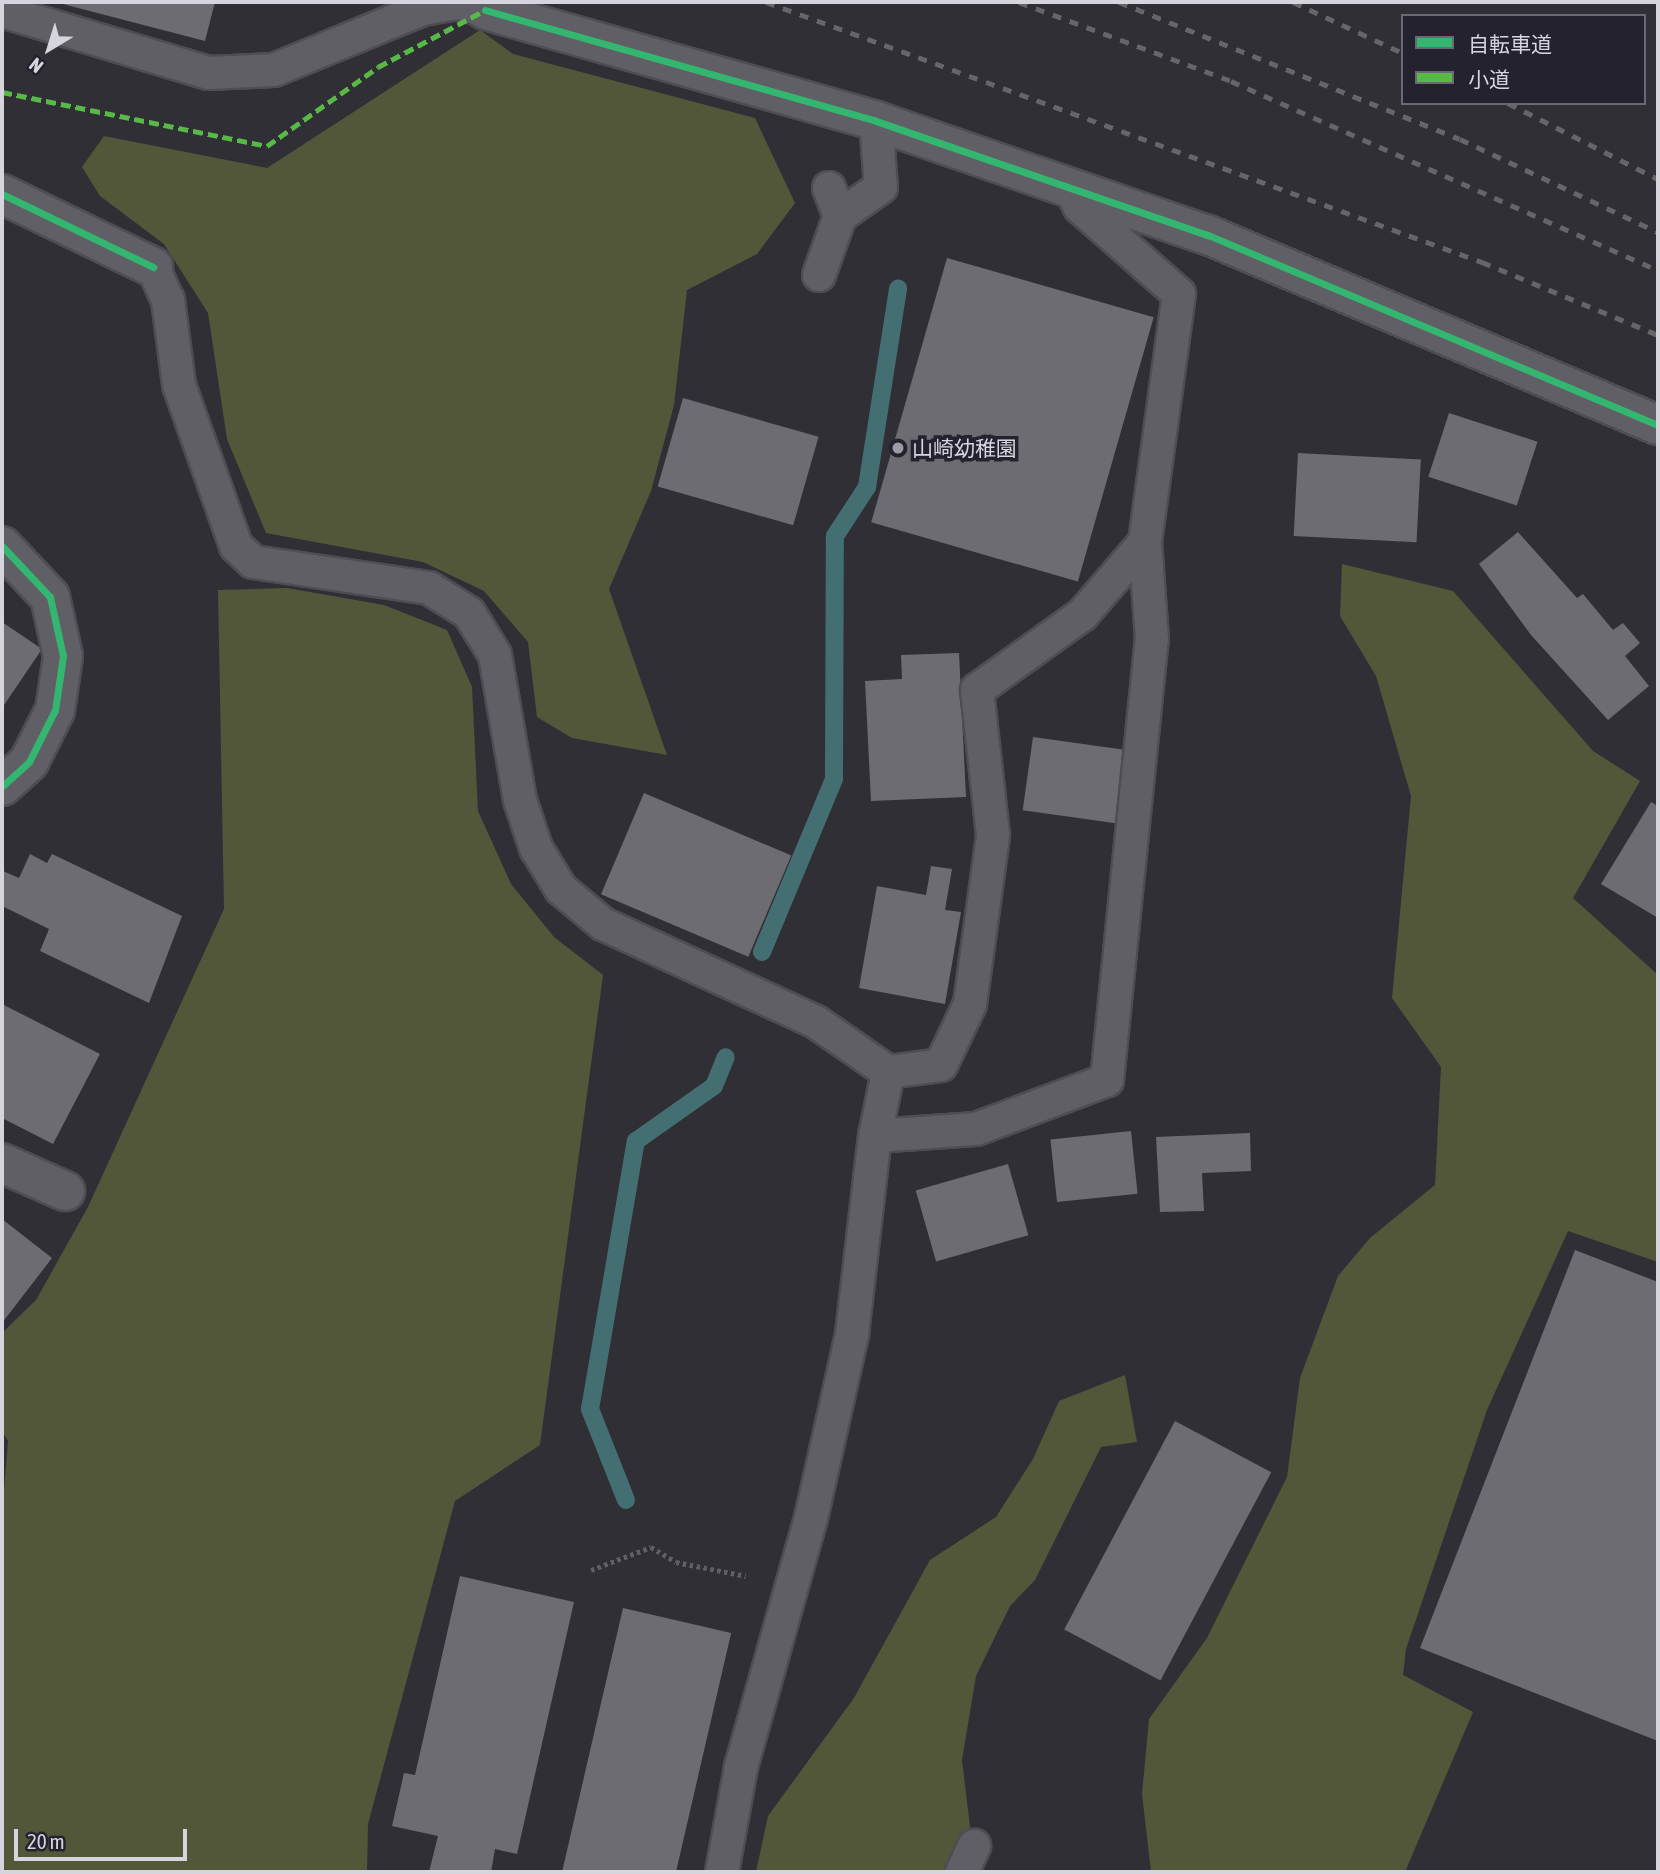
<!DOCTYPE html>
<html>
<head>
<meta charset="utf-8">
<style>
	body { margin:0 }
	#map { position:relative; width:1660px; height:1874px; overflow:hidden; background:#302f36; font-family:"Asap Condensed","Noto Sans JP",sans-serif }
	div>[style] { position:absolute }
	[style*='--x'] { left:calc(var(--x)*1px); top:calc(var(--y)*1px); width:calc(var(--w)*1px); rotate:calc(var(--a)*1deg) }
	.forest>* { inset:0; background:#52573a }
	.stream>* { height:18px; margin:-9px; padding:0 9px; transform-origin:9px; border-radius:9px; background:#446f72 }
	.building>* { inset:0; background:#6d6c72; transform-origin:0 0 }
	.path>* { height:4.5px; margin-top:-2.25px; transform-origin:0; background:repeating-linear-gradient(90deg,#605f65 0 3.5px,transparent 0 7px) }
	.roads { filter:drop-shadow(2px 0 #4e4d53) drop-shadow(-2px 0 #4e4d53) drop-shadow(0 2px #4e4d53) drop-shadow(0 -2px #4e4d53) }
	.lane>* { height:32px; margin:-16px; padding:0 16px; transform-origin:16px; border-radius:16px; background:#605f65 }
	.street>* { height:38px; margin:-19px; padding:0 19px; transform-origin:19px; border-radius:19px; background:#605f65 }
	.rail>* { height:5px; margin-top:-2.5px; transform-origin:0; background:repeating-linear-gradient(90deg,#666569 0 9px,transparent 0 18px) }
	.quiet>* { height:5px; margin-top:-2.5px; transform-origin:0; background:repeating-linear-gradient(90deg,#58b947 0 10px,transparent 0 15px) }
	.cycleway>* { height:7px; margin:-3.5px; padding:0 3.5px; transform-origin:3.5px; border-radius:3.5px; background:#33b770 }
	.dots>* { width:19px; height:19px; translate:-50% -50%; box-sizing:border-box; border:4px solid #25222f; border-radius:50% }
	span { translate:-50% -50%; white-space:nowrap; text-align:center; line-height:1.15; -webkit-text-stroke:7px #25222f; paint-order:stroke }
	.poi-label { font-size:21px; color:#d6d4dd }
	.left { translate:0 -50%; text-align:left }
	.frame { position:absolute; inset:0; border:4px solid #d6d4dd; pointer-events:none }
	.legend { position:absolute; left:1401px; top:14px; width:245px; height:91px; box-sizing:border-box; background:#25222f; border:2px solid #6c6975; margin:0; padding:9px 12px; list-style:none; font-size:21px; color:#d6d4dd }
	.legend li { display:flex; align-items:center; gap:14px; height:35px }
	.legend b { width:35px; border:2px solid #6c6975 }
	.north { position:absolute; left:14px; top:14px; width:70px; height:70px; -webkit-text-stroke:5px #25222f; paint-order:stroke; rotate:218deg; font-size:19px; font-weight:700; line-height:28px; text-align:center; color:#d6d4dd }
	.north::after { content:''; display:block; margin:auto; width:24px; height:32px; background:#d6d4dd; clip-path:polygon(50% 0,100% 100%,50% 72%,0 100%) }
	.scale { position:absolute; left:14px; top:1829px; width:173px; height:32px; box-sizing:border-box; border:4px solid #d6d4dd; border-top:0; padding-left:9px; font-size:21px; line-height:24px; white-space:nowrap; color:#d6d4dd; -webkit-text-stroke:5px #25222f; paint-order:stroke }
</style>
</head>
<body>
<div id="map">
	<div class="forest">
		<i style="clip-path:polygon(480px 30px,513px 54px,755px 118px,795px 203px,757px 254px,687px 290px,674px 405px,651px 491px,609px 589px,667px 755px,572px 738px,537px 717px,528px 642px,484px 591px,423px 562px,266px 533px,227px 439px,208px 313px,164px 244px,100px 196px,82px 167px,104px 136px,267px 168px)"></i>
		<i style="clip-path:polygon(1342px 564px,1453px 591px,1593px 751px,1640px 781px,1573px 898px,1658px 975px,1658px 1262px,1568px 1231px,1487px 1410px,1406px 1649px,1403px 1675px,1473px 1712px,1405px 1872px,1151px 1872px,1142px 1794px,1149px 1719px,1207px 1638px,1287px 1477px,1300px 1378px,1338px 1276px,1370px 1238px,1435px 1185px,1441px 1067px,1392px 998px,1411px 796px,1376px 676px,1340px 616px)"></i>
		<i style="clip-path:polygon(287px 588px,384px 605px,447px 630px,472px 687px,478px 811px,511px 884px,554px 937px,603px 975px,540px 1445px,455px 1501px,368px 1824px,367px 1872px,2px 1872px,2px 1514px,8px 1441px,2px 1431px,2px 1333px,36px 1300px,88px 1207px,224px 909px,218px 590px)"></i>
		<i style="clip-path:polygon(1125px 1375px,1137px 1442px,1101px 1447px,1035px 1580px,1010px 1606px,976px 1676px,962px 1760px,970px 1827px,955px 1872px,756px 1872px,768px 1816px,854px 1698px,930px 1560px,996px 1517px,1033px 1459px,1059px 1401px)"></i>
	</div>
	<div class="stream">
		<i style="--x:762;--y:952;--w:187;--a:-67.4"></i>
		<i style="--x:834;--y:779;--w:243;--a:-89.8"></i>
		<i style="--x:835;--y:536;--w:59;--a:-56.9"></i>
		<i style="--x:867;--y:487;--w:201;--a:-81.1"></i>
		<i style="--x:626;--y:1500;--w:98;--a:-111.6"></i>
		<i style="--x:590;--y:1409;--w:272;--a:-80.3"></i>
		<i style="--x:636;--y:1141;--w:95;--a:-35.2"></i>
		<i style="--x:714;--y:1086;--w:31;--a:-68"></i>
	</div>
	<div class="building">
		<i style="clip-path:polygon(55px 2px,215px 2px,205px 41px)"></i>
		<i style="left:947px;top:258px;width:215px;height:275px;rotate:16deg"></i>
		<i style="left:683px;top:398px;width:141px;height:92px;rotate:16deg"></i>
		<i style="left:1449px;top:413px;width:93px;height:67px;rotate:18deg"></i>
		<i style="left:1298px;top:453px;width:123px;height:83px;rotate:3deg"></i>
		<i style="clip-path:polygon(1518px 532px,1577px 598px,1583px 594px,1613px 630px,1623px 623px,1640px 643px,1625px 656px,1649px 686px,1608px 720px,1531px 635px,1479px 564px)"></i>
		<i style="clip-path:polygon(2px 622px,42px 649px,2px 708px)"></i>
		<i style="clip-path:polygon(959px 653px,966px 797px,871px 801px,865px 681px,902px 679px,901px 655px)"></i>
		<i style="left:1033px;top:737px;width:94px;height:74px;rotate:8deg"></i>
		<i style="left:644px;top:793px;width:160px;height:110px;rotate:23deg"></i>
		<i style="clip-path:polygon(1651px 802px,1658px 806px,1658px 918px,1601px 884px)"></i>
		<i style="clip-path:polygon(30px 854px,47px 863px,52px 854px,182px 916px,149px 1003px,40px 951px,49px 929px,2px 906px,3px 871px,19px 878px)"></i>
		<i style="clip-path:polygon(931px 866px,952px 869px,945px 910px,961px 912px,945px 1004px,859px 988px,877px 886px,926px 895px)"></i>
		<i style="clip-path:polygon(2px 1004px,100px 1054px,53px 1144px,2px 1118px)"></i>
		<i style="left:1131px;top:1131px;width:63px;height:81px;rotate:84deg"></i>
		<i style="clip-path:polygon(1250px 1133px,1251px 1171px,1202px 1173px,1204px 1211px,1160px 1212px,1156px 1137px)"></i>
		<i style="left:1008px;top:1164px;width:74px;height:96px;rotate:74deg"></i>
		<i style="clip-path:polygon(2px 1219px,52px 1258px,2px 1323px)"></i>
		<i style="clip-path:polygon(1575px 1250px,1658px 1282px,1658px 1741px,1420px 1648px)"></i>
		<i style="left:1175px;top:1421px;width:109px;height:236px;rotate:28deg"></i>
		<i style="clip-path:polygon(460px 1576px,574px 1602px,517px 1854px,495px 1849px,491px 1872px,429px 1872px,438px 1836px,392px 1826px,404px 1773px,415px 1775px)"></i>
		<i style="left:623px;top:1608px;width:111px;height:270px;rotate:13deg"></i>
	</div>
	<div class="path">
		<i style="--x:591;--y:1570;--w:64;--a:-21"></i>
		<i style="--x:651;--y:1547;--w:29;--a:31"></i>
		<i style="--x:676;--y:1562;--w:71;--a:11.3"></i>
	</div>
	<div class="roads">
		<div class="lane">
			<i style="--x:2;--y:11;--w:216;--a:16.7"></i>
			<i style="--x:209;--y:73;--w:65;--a:-2.6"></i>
			<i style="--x:274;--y:70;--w:161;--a:-22.3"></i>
			<i style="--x:423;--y:9;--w:36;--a:-10"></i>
			<i style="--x:458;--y:3;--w:28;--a:15"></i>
			<i style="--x:829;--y:188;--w:30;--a:69"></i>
			<i style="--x:153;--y:267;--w:36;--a:66"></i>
			<i style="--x:168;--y:300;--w:86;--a:82.6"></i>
			<i style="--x:179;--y:385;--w:171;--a:70.5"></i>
			<i style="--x:236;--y:546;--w:23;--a:43"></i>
			<i style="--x:253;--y:562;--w:178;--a:8.4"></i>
			<i style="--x:429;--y:588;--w:47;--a:32"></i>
			<i style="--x:469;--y:613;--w:49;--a:58.2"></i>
			<i style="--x:495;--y:655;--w:147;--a:80.2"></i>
			<i style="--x:520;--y:800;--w:51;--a:71.6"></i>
			<i style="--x:536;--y:848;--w:48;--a:58.6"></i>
			<i style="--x:561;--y:889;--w:55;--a:39.8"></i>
			<i style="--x:603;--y:924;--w:234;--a:24.7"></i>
			<i style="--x:816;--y:1022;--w:88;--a:34.8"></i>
			<i style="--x:888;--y:1072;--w:65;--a:101.5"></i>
			<i style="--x:819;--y:275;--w:63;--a:-70.4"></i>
			<i style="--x:840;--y:216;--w:50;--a:-35.3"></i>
			<i style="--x:881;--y:187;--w:66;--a:-94.3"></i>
			<i style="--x:888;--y:1072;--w:53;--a:-7.5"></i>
			<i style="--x:941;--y:1065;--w:68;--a:-64.6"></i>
			<i style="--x:970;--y:1004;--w:171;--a:-82.2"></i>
			<i style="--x:993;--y:835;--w:146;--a:-96.3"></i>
			<i style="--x:977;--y:690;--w:130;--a:-35.6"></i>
			<i style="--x:1083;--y:614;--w:95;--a:-49.3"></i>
			<i style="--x:722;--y:1872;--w:107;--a:-79.7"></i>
			<i style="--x:741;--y:1767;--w:259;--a:-74.3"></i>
			<i style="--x:811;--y:1518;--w:189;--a:-77.4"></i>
			<i style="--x:852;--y:1334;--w:199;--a:-83.4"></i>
			<i style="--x:875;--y:1136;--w:101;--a:-4"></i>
			<i style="--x:976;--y:1129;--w:140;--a:-20.5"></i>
			<i style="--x:1107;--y:1080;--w:443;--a:-84.2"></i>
			<i style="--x:1152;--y:639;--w:97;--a:-94.1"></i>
			<i style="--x:1145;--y:542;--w:250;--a:-82.2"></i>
			<i style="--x:1179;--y:294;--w:132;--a:-138.7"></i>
			<i style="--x:1080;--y:207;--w:17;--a:-118"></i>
			<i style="--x:962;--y:1872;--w:29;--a:-65"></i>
		</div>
		<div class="street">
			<i style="--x:485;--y:10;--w:406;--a:15.8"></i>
			<i style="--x:876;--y:121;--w:351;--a:19"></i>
			<i style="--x:1208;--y:235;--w:488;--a:22.9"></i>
			<i style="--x:2;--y:194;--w:168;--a:25.8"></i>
			<i style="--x:2;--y:546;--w:70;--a:46.7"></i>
			<i style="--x:50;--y:597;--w:60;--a:77.6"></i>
			<i style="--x:63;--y:656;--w:55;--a:98.4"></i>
			<i style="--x:55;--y:710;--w:58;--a:116.6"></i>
			<i style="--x:29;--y:762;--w:36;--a:138"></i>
			<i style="--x:2;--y:1163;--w:69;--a:24"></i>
		</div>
	</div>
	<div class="rail">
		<i style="--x:766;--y:2;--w:762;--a:19.96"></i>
		<i style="--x:1482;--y:262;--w:191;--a:22.5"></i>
		<i style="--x:1019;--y:2;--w:226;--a:20.4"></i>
		<i style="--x:1231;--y:81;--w:467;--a:23.9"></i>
		<i style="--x:1119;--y:2;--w:367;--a:21.9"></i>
		<i style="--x:1460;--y:139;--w:219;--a:25.2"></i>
		<i style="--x:1293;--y:2;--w:121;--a:24.9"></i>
		<i style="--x:1508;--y:103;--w:168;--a:26.9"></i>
	</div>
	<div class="quiet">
		<i style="--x:2;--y:92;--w:270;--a:11.5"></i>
		<i style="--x:267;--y:146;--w:136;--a:-35.4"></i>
		<i style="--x:378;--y:67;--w:121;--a:-28"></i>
	</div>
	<div class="cycleway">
		<i style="--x:485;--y:10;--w:406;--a:15.8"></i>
		<i style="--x:876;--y:121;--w:351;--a:19"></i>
		<i style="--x:1208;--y:235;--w:488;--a:22.9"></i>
		<i style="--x:2;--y:194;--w:168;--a:25.8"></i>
		<i style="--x:2;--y:546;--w:70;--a:46.7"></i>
		<i style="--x:50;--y:597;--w:60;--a:77.6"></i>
		<i style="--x:63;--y:656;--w:55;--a:98.4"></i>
		<i style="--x:55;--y:710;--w:58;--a:116.6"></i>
		<i style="--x:29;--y:762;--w:36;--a:138"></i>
	</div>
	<div class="dots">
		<i style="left:898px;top:448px;background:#9c9aa3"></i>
	</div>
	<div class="poi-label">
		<span class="left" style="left:912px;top:448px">山崎幼稚園</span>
	</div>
	<div class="frame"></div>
	<ul class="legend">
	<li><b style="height:9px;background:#33b770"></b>自転車道</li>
	<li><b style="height:9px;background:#58b947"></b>小道</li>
	</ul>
	<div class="north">N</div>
	<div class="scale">20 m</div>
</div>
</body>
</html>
